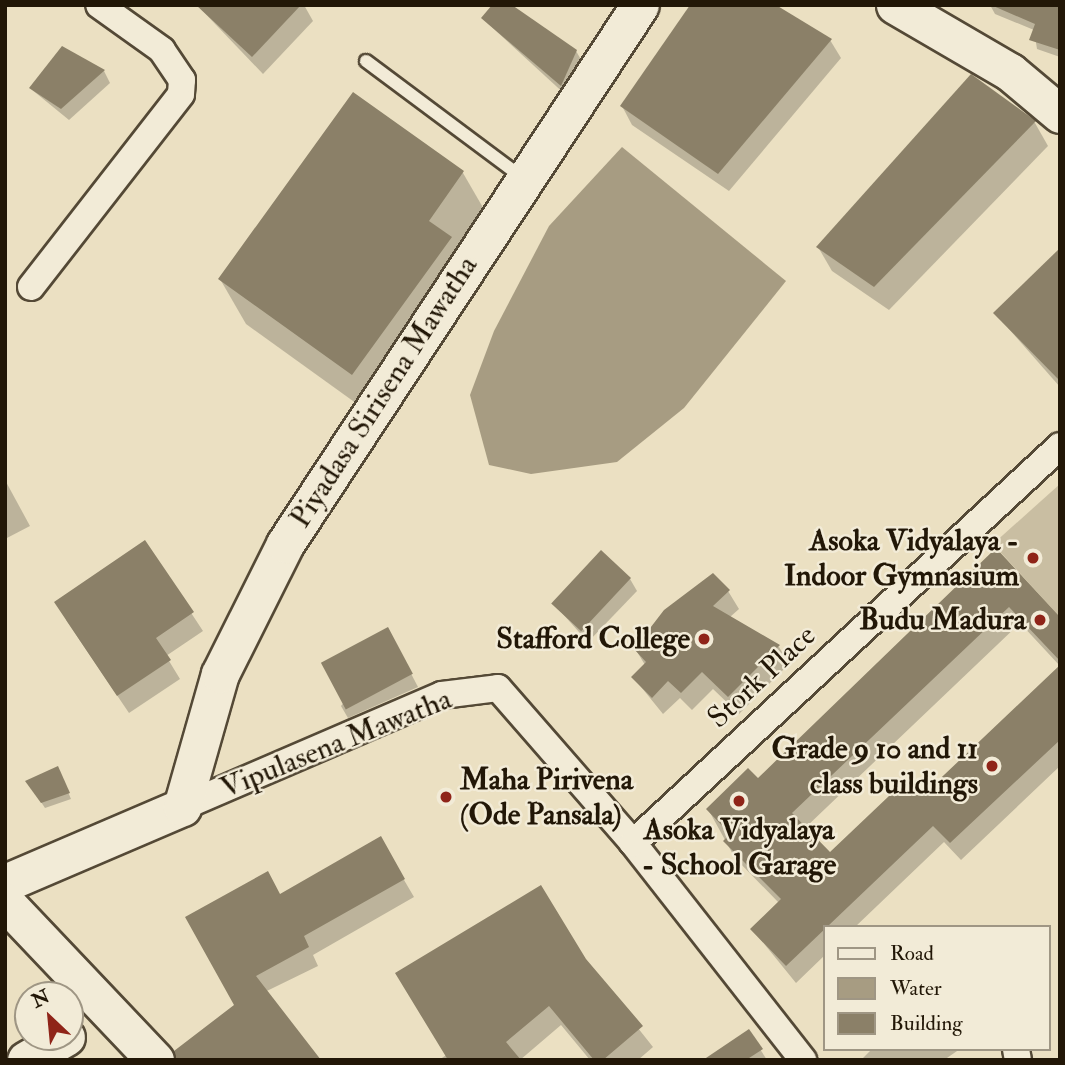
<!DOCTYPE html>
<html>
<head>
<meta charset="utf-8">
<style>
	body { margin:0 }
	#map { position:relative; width:1065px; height:1065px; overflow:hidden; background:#ebe0c2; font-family:"IM FELL Double Pica",serif }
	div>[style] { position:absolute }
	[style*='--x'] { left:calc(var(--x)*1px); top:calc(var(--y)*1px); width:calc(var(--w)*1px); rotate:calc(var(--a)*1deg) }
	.green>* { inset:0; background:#c9bea2 }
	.water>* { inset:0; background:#a79c82 }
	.shadow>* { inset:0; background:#0003 }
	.building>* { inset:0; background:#8b8068; transform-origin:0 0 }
	.roads { filter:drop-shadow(2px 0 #544936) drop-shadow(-2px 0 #544936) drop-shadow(0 2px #544936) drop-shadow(0 -2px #544936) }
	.lane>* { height:12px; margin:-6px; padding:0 6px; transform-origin:6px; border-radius:6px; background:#f2ebd7 }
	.street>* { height:26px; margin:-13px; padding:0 13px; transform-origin:13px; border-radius:13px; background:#f2ebd7 }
	.secondary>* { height:37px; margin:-18.5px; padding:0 18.5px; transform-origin:18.5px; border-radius:18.5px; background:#f2ebd7 }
	.dots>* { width:19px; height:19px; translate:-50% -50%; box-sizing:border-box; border:4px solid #f2ebd7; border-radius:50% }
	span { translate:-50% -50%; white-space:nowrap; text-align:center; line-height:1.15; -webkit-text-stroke:5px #f2ebd7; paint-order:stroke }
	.street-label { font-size:30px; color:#221707 }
	.poi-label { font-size:30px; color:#221707; font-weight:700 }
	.right { translate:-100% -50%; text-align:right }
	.left { translate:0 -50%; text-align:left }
	.frame { position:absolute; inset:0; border:7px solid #221707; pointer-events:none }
	.legend { position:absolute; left:823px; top:925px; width:228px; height:126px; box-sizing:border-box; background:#f2ebd7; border:2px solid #9f9684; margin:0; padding:9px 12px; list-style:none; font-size:21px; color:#221707 }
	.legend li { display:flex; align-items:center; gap:14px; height:35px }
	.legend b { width:35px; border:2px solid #9f9684 }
	.north { position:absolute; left:14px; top:981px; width:70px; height:70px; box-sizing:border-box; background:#f2ebd7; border:2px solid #9f9684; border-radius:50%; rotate:334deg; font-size:19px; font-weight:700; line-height:28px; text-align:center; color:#221707 }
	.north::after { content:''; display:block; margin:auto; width:24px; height:32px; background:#8f2418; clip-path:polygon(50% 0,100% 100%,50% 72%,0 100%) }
</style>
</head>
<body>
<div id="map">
	<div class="green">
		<i style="clip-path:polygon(1060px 484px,1060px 617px,993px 544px)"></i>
	</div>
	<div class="water">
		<i style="clip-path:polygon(622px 147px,786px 281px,684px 408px,617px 462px,531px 474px,489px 465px,470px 395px,494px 331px,549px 226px)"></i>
	</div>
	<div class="shadow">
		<i style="clip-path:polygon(197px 5px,304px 5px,313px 21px,263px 74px)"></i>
		<i style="clip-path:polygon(990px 5px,1060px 8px,1060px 57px,1037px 49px,1034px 30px,995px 14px)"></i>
		<i style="clip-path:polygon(483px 19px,576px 51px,583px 63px,568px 97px)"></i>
		<i style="clip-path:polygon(830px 40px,841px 58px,729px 191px,632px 125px,622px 106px)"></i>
		<i style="clip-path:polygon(62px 48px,104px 71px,110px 83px,69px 120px,31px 89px)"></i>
		<i style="clip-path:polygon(972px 76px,1035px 123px,1048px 146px,889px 310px,832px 271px,818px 247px)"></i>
		<i style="clip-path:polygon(354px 94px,463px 173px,489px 218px,378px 419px,246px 324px,220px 279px)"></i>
		<i style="clip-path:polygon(1060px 258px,1060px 387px,995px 313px)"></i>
		<i style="clip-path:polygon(5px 480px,30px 526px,5px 539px)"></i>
		<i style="clip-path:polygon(145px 543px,203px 631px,166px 656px,180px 679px,129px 713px,66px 620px)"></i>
		<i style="clip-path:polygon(996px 550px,1060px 619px,1060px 666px,1020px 623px,805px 828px,830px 854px,925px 795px,1060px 667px,1060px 766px,961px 860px,944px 842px,855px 927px,825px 927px,825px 955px,796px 983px,752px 929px,779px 903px,735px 858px,708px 809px,758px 780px)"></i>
		<i style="clip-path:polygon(630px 579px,637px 591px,588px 642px,553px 603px)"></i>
		<i style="clip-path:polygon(728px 591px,739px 609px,730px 617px,779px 647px,789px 664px,739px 714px,713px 689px,692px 710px,680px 698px,663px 714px,633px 677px,645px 665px,636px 650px)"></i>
		<i style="clip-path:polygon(394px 641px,418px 687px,348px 718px,341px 706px)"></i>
		<i style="clip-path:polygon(60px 773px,71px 799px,45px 808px,31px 787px)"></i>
		<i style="clip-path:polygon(380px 839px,414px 897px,313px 955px,318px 966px,236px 1006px,280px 896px)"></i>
		<i style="clip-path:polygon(584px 960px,653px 1047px,638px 1060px,590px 1060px,561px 1025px,520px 1060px,439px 1060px)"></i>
		<i style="clip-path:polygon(749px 1032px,767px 1060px,709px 1060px)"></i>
		<i style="clip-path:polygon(872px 1049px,960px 1049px,944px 1060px,861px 1060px)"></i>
	</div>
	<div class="building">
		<i style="clip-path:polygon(196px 5px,301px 5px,252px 57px)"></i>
		<i style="clip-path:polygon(492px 5px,512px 5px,577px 50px,561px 86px,481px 18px)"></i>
		<i style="clip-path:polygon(690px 5px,776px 5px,832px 39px,718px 174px,620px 106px)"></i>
		<i style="clip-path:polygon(991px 5px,1060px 5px,1060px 50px,1029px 40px,1035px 24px)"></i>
		<i style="clip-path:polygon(62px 46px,105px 70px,61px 109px,29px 88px)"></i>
		<i style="clip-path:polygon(971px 74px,1036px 121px,874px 287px,816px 247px)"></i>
		<i style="clip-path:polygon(353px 92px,464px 171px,429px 221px,452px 237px,352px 375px,218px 279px)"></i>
		<i style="clip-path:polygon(1060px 248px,1060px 381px,993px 313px)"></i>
		<i style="clip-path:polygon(145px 540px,194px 612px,156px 638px,171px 660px,117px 696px,54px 602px)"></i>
		<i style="clip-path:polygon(996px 548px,1060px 617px,1060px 661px,1009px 607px,792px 813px,830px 852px,909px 777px,925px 793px,1060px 665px,1060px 740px,950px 843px,933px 826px,786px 966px,750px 929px,781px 899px,723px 841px,730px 834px,706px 809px,748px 768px,758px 778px)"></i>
		<i style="left:601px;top:550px;width:41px;height:73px;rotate:43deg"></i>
		<i style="clip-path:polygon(713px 573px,730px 590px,713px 606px,780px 645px,728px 697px,702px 672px,681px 693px,668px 681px,652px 698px,631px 677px,646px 662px,634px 649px,664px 610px)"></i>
		<i style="left:388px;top:627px;width:53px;height:76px;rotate:62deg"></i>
		<i style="clip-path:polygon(58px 766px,70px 793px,41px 803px,25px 781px)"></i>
		<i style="clip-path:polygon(381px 836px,405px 879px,304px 936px,309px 947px,256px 976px,321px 1060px,175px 1060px,174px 1051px,234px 1005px,185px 917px,268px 871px,280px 894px)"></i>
		<i style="clip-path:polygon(541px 885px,586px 959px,643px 1026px,603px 1060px,594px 1060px,549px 1006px,506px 1042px,521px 1060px,448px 1060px,395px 973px)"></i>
		<i style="clip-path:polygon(749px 1029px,763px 1049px,746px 1060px,703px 1060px)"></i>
	</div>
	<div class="roads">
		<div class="lane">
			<i style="--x:366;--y:61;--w:196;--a:36.7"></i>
		</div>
		<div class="street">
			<i style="--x:31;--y:287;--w:244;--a:-52.1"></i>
			<i style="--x:181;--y:94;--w:14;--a:-86"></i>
			<i style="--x:182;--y:80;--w:36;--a:-124"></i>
			<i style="--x:162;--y:50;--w:77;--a:-144.5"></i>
			<i style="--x:182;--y:807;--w:283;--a:-23.3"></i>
			<i style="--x:442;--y:695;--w:56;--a:-7.1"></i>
			<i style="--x:498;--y:688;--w:206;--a:48.9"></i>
			<i style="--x:633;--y:843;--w:276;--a:51.9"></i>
			<i style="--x:633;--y:843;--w:583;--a:-42.91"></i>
			<i style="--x:1016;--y:1049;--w:11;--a:80"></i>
		</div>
		<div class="secondary">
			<i style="--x:895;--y:5;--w:133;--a:30.2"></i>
			<i style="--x:1010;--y:72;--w:65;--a:40"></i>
			<i style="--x:5;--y:883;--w:193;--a:-23.2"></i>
			<i style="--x:182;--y:807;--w:138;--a:-74.1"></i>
			<i style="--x:220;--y:674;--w:145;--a:-63.4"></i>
			<i style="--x:285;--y:544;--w:645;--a:-56.63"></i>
			<i style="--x:5;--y:902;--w:218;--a:46.5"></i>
			<i style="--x:26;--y:1060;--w:46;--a:-29.9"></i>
		</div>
	</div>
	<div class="dots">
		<i style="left:1033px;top:558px;background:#8f2418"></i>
		<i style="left:1040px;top:620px;background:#8f2418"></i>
		<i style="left:704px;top:639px;background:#8f2418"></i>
		<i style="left:992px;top:766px;background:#8f2418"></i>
		<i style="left:446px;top:797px;background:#8f2418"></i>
		<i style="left:739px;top:801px;background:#8f2418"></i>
	</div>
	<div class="street-label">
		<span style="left:384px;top:392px;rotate:-57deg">Piyadasa Sirisena Mawatha</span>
		<span style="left:762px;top:677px;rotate:-43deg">Stork Place</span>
		<span style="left:336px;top:744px;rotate:-22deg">Vipulasena Mawatha</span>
	</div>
	<div class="poi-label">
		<span class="right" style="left:1019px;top:558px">Asoka Vidyalaya -<br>Indoor Gymnasium</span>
		<span class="right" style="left:1026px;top:620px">Budu Madura</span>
		<span class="right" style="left:690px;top:639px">Stafford College</span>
		<span class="right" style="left:978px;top:766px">Grade 9 10 and 11<br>class buildings</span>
		<span class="left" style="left:460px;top:797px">Maha Pirivena<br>(Ode Pansala)</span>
		<span style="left:739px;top:847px">Asoka Vidyalaya<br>- School Garage</span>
	</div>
	<div class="frame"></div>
	<ul class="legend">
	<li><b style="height:9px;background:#f2ebd7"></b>Road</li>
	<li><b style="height:19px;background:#a79c82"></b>Water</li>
	<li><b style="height:19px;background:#8b8068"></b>Building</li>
	</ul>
	<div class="north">N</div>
</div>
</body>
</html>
